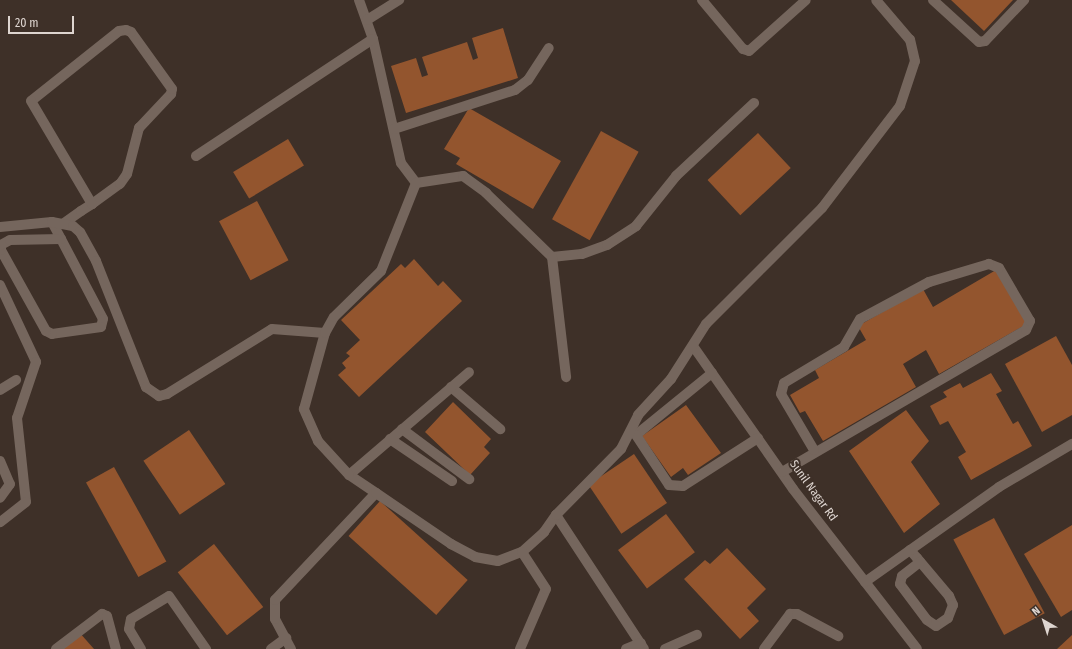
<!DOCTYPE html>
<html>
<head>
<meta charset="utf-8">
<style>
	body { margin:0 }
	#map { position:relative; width:1072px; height:649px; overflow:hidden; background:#3e3028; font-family:"Fira Sans Condensed",sans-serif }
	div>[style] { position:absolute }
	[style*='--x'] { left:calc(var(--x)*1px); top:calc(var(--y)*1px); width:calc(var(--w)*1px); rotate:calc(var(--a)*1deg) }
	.building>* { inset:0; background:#93552e; transform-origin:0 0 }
	.street>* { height:10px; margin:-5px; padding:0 5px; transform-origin:5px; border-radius:5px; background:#75665d }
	span { translate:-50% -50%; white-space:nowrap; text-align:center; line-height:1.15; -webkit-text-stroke:4px #3e3028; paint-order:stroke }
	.street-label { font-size:12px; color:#ded5d0 }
	.north { position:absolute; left:1024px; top:601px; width:40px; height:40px; -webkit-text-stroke:3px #3e3028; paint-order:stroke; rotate:321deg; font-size:11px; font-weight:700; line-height:16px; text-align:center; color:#ded5d0 }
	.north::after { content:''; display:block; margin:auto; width:14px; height:18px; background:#ded5d0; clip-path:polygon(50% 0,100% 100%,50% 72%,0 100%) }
	.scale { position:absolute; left:8px; top:16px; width:66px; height:18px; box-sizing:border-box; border:2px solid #ded5d0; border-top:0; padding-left:5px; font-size:12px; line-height:14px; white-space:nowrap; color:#ded5d0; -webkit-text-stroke:3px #3e3028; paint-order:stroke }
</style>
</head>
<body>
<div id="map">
	<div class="building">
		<i style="clip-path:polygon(951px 0,1013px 0,984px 31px)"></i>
		<i style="clip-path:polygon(503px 28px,518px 78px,406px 113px,391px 66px,416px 58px,422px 77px,428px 75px,422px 57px,467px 42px,473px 60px,478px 58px,472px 38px)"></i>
		<i style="clip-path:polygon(469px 108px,561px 161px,533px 209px,456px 164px,460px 158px,444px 149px)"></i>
		<i style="left:601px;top:131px;width:43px;height:101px;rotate:29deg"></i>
		<i style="left:758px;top:133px;width:48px;height:69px;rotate:47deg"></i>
		<i style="left:288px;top:139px;width:31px;height:64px;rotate:59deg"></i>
		<i style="left:257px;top:201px;width:67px;height:43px;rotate:62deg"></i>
		<i style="clip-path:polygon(414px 259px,438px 286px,443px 281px,462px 301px,359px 397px,338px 375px,346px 368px,342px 363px,350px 356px,346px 353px,360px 340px,341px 320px,401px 264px,405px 268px)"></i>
		<i style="clip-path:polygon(996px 270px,1027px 324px,939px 374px,926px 350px,903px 364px,916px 387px,823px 441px,805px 411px,800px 413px,790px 395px,819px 378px,815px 370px,866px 340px,858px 326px,923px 289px,933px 307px)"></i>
		<i style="clip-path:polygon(1056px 336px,1072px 365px,1072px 415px,1042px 432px,1005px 364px)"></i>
		<i style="clip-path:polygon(991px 373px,1002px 391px,996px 394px,1013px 424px,1018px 421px,1032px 446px,971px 480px,958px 457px,966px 452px,948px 421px,940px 425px,930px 406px,947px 397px,943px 392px,960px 383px,963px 388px)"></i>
		<i style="clip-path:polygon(453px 402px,491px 439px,484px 447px,490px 453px,470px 475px,425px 432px)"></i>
		<i style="clip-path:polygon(686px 405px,721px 453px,688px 475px,683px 468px,671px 477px,642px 436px)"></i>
		<i style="clip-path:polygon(906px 410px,929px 441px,911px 462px,940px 504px,904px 533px,849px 451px)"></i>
		<i style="left:189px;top:430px;width:65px;height:55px;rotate:56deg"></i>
		<i style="left:634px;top:454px;width:59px;height:55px;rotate:56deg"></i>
		<i style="left:114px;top:467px;width:108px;height:32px;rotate:61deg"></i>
		<i style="left:380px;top:501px;width:118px;height:47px;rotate:42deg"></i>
		<i style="left:666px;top:514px;width:48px;height:60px;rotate:53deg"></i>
		<i style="left:994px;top:518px;width:108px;height:46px;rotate:62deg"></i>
		<i style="clip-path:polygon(1072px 525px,1072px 610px,1061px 617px,1024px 554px)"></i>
		<i style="left:214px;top:544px;width:80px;height:46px;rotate:52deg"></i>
		<i style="clip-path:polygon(727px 548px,766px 589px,747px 608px,759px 621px,740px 639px,684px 579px,705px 560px,710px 564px)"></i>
		<i style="clip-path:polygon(79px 632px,94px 649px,61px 649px)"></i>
		<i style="clip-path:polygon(1072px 635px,1072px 649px,1057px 649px)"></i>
	</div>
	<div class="street">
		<i style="--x:359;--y:0;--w:41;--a:70.3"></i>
		<i style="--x:373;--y:39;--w:127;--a:77.3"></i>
		<i style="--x:401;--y:163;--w:25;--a:53"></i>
		<i style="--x:702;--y:0;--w:64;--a:50.1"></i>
		<i style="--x:743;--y:49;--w:6;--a:18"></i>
		<i style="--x:749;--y:51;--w:76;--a:-41.8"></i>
		<i style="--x:933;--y:0;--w:62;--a:42.4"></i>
		<i style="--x:979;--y:42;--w:6;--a:-9"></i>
		<i style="--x:985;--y:41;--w:57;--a:-46.4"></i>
		<i style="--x:367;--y:20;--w:38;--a:-32"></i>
		<i style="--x:394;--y:129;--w:127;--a:-17.9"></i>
		<i style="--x:515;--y:90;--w:16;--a:-38"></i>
		<i style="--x:528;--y:80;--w:38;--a:-57"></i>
		<i style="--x:196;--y:156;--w:212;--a:-33.5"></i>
		<i style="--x:416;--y:183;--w:48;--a:-8.5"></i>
		<i style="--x:463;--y:176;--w:29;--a:36"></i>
		<i style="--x:486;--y:193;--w:92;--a:44.1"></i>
		<i style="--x:552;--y:257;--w:30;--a:-6"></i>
		<i style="--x:582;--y:254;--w:27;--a:-20"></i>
		<i style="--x:607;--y:245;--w:35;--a:-33"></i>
		<i style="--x:636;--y:226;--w:64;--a:-51.3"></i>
		<i style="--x:676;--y:176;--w:107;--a:-43.1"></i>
		<i style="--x:52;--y:222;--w:19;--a:62"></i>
		<i style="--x:61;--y:239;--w:90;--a:62.3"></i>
		<i style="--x:103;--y:319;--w:8;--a:104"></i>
		<i style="--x:101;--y:327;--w:49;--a:171.9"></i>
		<i style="--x:52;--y:334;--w:7;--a:-153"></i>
		<i style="--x:46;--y:331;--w:93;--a:-119.1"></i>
		<i style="--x:1;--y:250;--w:5;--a:-90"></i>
		<i style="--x:1;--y:245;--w:10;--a:-29"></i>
		<i style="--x:10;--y:240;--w:51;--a:-1.1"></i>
		<i style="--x:64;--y:223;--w:21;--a:-35"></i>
		<i style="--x:81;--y:211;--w:13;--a:-32"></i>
		<i style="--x:92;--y:204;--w:34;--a:-36"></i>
		<i style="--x:120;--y:184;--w:12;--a:-55"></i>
		<i style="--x:127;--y:174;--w:48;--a:-75.4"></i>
		<i style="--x:139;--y:128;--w:47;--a:-46.7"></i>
		<i style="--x:171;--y:94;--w:5;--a:-79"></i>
		<i style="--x:172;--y:89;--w:70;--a:-125.7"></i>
		<i style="--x:131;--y:32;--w:5;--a:-158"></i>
		<i style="--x:126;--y:30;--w:7;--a:172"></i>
		<i style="--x:119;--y:31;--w:112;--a:141.5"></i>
		<i style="--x:31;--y:101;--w:120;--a:59.4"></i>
		<i style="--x:0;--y:227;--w:52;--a:-5.5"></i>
		<i style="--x:52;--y:222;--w:21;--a:11"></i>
		<i style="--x:73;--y:226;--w:9;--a:41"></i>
		<i style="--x:80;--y:232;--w:33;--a:61"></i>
		<i style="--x:96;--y:261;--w:136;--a:68.4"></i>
		<i style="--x:146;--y:387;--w:16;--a:35"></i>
		<i style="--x:159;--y:396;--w:8;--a:-14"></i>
		<i style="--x:167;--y:394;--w:123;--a:-31.8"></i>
		<i style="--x:272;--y:329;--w:53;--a:4.3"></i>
		<i style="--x:552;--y:257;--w:121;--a:83.3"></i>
		<i style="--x:0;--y:285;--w:85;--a:64.9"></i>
		<i style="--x:36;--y:362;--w:59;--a:108.7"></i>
		<i style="--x:17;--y:418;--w:84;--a:83.9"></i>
		<i style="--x:26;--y:502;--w:33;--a:142"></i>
		<i style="--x:693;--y:346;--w:174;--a:55"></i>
		<i style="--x:793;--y:489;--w:202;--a:52.2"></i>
		<i style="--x:712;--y:373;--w:98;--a:140.8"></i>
		<i style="--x:636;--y:435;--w:60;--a:56.6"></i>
		<i style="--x:669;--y:485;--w:14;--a:4"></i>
		<i style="--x:683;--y:486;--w:89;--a:-32.6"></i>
		<i style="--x:451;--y:387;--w:65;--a:40.6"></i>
		<i style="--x:0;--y:390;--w:19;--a:-32"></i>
		<i style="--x:402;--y:429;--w:84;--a:36.7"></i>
		<i style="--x:390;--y:439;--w:75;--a:34.1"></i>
		<i style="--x:0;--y:461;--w:25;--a:67"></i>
		<i style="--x:10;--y:484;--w:17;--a:126"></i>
		<i style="--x:782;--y:472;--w:282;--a:-30.2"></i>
		<i style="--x:1026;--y:330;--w:10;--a:-66"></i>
		<i style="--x:1030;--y:321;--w:61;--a:-120.3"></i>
		<i style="--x:999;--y:268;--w:11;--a:-158"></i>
		<i style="--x:989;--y:264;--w:63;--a:163.3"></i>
		<i style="--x:929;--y:282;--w:78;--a:151.8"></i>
		<i style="--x:860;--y:319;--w:32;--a:120"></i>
		<i style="--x:844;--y:347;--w:70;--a:149"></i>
		<i style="--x:784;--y:383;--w:11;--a:105"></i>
		<i style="--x:781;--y:394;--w:65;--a:59.5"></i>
		<i style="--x:349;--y:475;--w:158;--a:-40.6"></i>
		<i style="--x:376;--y:493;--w:32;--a:-146"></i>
		<i style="--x:349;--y:475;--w:46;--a:-132.4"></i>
		<i style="--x:318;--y:441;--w:35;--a:-114"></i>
		<i style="--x:304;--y:409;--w:79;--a:-74.6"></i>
		<i style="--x:325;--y:333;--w:18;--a:-61"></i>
		<i style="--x:334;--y:317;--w:66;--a:-44.4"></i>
		<i style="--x:381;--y:271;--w:95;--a:-68.3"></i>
		<i style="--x:556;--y:515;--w:160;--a:56.7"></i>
		<i style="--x:910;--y:550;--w:11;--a:49"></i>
		<i style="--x:917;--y:558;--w:50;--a:49.9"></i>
		<i style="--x:949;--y:596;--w:10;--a:66"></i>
		<i style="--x:953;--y:605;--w:14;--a:111"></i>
		<i style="--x:948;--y:618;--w:14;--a:146"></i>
		<i style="--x:936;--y:626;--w:11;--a:-146"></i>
		<i style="--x:927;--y:620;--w:45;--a:-126.9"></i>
		<i style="--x:900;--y:584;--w:8;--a:-76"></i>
		<i style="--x:902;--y:576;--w:23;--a:-38"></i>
		<i style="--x:865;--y:582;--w:164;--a:-35.3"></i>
		<i style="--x:999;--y:487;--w:85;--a:-30.5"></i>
		<i style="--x:56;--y:649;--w:58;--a:-37.3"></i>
		<i style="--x:102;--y:614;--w:5;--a:22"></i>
		<i style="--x:107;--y:616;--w:34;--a:75"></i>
		<i style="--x:141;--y:649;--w:23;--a:-121"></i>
		<i style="--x:129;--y:629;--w:10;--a:-79"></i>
		<i style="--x:131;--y:619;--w:44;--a:-31.2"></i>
		<i style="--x:169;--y:596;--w:65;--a:55.1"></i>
		<i style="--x:271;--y:649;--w:19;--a:-36"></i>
		<i style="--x:291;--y:649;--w:34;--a:-118"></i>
		<i style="--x:275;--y:619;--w:19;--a:-90"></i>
		<i style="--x:275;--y:600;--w:147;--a:-46.7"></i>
		<i style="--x:376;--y:493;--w:91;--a:34.2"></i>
		<i style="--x:451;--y:544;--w:27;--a:28"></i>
		<i style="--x:475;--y:557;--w:23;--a:10"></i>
		<i style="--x:498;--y:561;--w:26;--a:-21"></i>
		<i style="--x:522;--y:552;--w:30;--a:-42"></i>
		<i style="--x:544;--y:532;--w:21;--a:-55"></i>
		<i style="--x:556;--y:515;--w:93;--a:-45.4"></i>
		<i style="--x:621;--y:449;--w:38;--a:-63"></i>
		<i style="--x:638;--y:415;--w:49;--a:-47.5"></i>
		<i style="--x:671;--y:379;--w:65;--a:-57.5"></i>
		<i style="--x:706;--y:324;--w:164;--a:-45"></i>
		<i style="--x:822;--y:208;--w:128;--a:-52.6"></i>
		<i style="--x:900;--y:106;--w:47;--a:-71.6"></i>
		<i style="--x:915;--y:61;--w:22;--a:-103"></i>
		<i style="--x:910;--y:40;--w:52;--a:-130.4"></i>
		<i style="--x:520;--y:649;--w:65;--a:-66.6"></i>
		<i style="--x:546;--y:589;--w:44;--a:-123"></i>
		<i style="--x:626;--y:649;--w:16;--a:-22"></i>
		<i style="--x:665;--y:649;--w:35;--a:-24"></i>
		<i style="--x:764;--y:649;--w:44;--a:-53.4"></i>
		<i style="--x:790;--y:614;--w:7;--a:0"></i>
		<i style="--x:797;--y:614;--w:47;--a:28.2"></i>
	</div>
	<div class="street-label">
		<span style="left:813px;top:491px;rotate:54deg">Sunil Nagar Rd</span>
	</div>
	<div class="north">N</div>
	<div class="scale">20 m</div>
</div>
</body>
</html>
